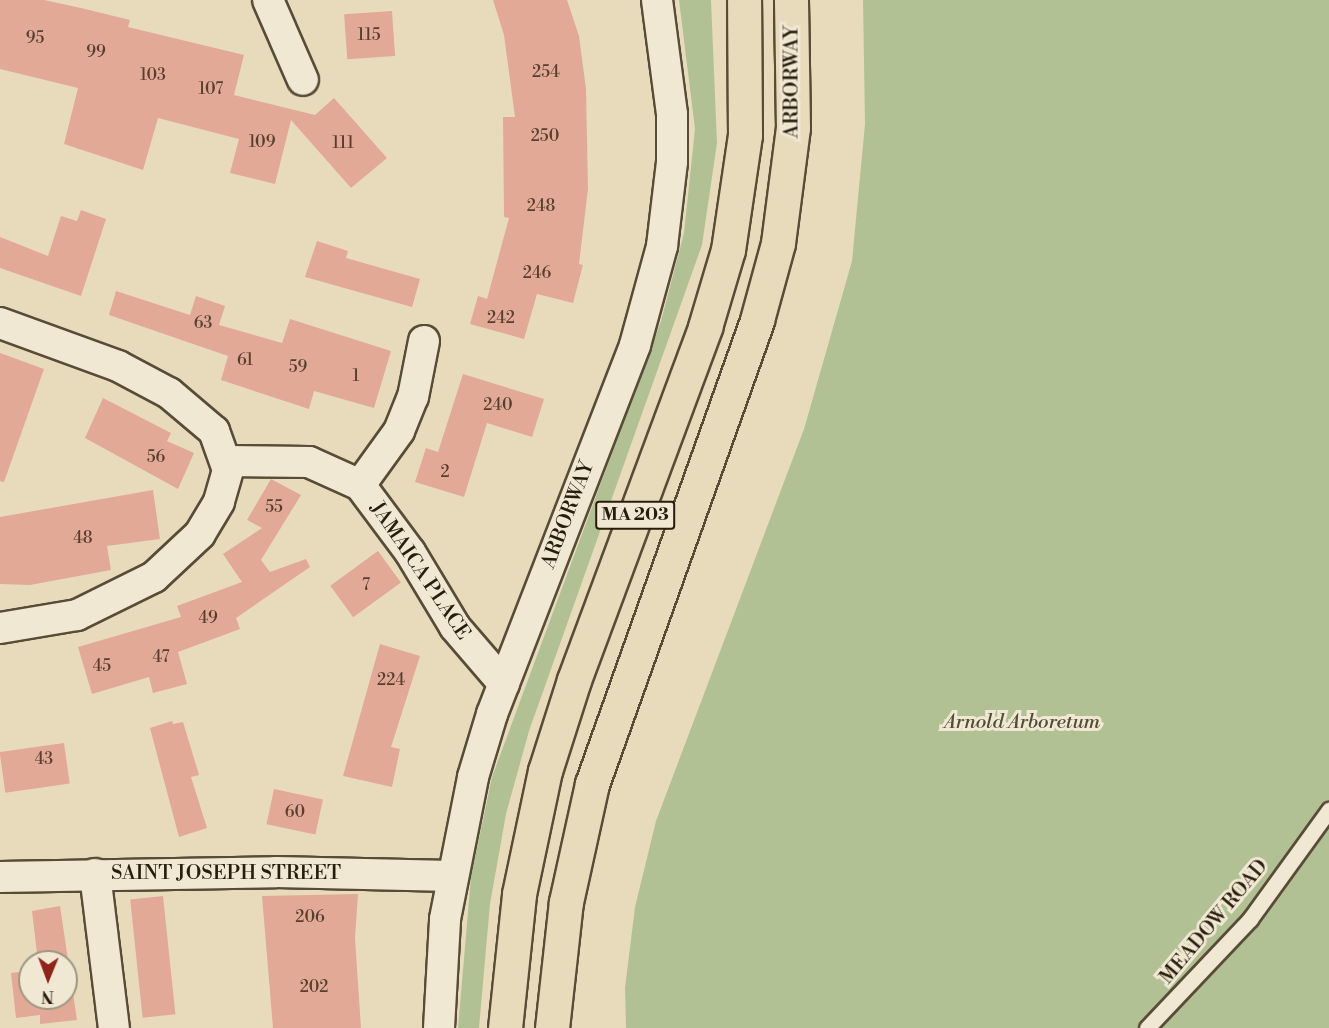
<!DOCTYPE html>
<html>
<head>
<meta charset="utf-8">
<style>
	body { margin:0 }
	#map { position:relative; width:1329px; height:1028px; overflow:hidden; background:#e8dbbc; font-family:"Libre Bodoni",serif }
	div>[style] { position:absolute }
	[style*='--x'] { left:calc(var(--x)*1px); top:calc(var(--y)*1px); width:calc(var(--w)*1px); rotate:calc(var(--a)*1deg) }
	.green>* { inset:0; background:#b2c194 }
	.building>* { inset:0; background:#e2a996; transform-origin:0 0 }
	.roads { filter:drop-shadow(2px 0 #584c37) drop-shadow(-2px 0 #584c37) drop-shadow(0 2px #584c37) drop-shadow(0 -2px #584c37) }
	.lane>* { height:15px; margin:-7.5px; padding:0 7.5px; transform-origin:7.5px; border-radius:7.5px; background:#f0e8d3 }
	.street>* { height:30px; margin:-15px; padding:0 15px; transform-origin:15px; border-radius:15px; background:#f0e8d3 }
	.highway>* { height:33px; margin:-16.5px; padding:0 16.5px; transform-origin:16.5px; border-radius:16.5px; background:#e8dbbc }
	span { translate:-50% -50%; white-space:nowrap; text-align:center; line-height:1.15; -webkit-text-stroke:6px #f0e8d3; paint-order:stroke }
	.number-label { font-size:16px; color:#563f2e }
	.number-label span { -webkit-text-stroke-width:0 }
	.shield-label span { padding:2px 4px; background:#f0e8d3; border:2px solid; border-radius:4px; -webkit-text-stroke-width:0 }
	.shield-label { font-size:18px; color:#281c0b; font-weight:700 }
	.street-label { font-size:20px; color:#281c0b }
	.park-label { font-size:20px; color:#514e34; font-style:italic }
	.north { position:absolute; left:18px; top:950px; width:60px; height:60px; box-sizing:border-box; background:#f0e8d3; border:2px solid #a09683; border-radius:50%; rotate:181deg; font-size:16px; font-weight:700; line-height:24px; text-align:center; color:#281c0b }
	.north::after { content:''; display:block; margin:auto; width:21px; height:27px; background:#8f2418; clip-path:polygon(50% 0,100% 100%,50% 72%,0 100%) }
</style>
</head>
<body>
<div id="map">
	<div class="green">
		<i style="clip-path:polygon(679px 0,711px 0,717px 143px,702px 245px,529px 731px,506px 814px,490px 904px,479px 1028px,458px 1028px,471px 877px,492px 777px,661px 321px,684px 233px,695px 129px)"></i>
		<i style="clip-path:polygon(863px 0,1329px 0,1329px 1028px,626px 1028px,625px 988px,635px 907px,656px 821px,804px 429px,852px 261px,865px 124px)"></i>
	</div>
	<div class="building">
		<i style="clip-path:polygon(0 0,44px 0,81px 8px,130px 20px,128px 27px,244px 55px,234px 95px,315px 115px,334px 98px,387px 158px,351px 188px,291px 120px,275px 184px,230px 173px,239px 139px,158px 118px,143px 170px,64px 144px,78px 88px,0 69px)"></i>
		<i style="clip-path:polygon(493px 0,567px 0,579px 36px,586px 89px,588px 189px,579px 264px,583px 265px,573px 303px,537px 294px,524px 339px,470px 324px,478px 296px,487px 299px,509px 218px,504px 217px,503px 117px,515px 117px,504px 35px)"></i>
		<i style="left:392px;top:11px;width:45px;height:48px;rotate:86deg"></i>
		<i style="clip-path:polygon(81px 210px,106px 219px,81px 296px,0 268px,0 237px,48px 256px,61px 216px,77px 221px)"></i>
		<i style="clip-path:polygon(317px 241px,348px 251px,346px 258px,420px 279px,412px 307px,305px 277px)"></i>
		<i style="clip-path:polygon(116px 291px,190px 315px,196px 296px,225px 306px,219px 325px,282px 343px,290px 319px,391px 351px,374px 408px,314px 391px,309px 409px,221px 380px,228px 356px,109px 315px)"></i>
		<i style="clip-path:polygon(0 353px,44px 369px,4px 482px,0 481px)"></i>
		<i style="clip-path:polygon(463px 374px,544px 399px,532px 437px,487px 423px,464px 497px,415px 482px,426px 448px,438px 452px)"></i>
		<i style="clip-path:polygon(103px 398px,171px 433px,167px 441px,194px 453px,178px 489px,85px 438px)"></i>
		<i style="clip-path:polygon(271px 479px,301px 495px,261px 560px,270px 572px,306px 559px,310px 567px,236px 618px,240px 629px,178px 652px,187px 684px,153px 693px,149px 677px,92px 694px,78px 647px,181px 617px,177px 606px,242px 582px,223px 554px,262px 528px,247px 520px)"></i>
		<i style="clip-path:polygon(153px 490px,160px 539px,107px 546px,111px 570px,30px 585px,0 584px,0 517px)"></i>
		<i style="left:378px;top:551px;width:39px;height:59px;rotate:54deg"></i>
		<i style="clip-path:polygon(380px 644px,420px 656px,391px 747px,400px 749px,392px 787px,343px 776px)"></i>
		<i style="clip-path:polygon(172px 721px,173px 724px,183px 722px,199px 775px,191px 777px,207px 828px,179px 837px,150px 728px)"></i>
		<i style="left:64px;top:743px;width:41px;height:65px;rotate:82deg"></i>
		<i style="left:274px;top:789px;width:50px;height:36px;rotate:12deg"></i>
		<i style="clip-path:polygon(358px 894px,355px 938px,361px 1028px,273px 1028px,262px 896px)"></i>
		<i style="left:163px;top:896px;width:119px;height:33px;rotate:84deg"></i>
		<i style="clip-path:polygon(60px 906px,77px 1020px,40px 1024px,40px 1015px,16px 1018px,11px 973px,30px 971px,30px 998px,66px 998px,66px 962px,38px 962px,32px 911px)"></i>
	</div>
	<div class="roads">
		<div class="lane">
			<i style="--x:1147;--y:1028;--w:150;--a:-46.6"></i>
			<i style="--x:1250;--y:919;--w:135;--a:-54.1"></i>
		</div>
		<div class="street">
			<i style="--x:268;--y:0;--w:87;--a:66.4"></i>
			<i style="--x:0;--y:323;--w:126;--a:20"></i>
			<i style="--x:118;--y:366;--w:58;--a:27.9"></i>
			<i style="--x:169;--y:393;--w:59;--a:40.2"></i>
			<i style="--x:214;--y:431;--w:41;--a:70.3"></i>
			<i style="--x:228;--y:470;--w:33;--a:106"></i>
			<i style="--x:219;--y:502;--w:37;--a:121"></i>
			<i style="--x:200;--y:534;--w:63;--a:136.9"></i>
			<i style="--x:154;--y:577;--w:86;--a:153.7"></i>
			<i style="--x:77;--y:615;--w:78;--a:170.4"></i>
			<i style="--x:227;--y:461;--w:82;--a:0.7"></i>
			<i style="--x:309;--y:462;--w:56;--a:24.3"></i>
			<i style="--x:360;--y:485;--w:84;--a:53.3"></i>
			<i style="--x:410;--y:552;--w:87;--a:59"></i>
			<i style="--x:455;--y:627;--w:75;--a:49.3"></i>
			<i style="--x:360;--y:485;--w:67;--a:-54.2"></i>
			<i style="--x:399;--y:431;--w:37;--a:-68"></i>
			<i style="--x:413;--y:397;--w:57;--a:-78.9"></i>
			<i style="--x:95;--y:874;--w:155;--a:83"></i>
			<i style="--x:0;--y:877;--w:276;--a:-1"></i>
			<i style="--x:276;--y:872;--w:176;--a:1.3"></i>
			<i style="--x:439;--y:1028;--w:109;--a:-86.8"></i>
			<i style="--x:445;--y:919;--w:145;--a:-78.8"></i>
			<i style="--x:473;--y:777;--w:66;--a:-73.2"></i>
			<i style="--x:492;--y:714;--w:396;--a:-68.8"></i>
			<i style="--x:635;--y:345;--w:103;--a:-74.7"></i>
			<i style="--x:662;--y:246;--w:85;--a:-83.2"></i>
			<i style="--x:672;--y:162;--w:48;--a:-90"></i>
			<i style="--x:672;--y:114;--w:115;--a:-97.5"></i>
		</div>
		<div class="highway">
			<i style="--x:505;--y:1028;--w:135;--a:-84"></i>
			<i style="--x:519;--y:894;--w:126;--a:-78.1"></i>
			<i style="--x:545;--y:771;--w:96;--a:-72.3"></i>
			<i style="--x:574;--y:680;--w:377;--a:-69.6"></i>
			<i style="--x:705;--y:327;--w:80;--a:-73.4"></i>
			<i style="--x:728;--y:250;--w:116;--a:-81.6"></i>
			<i style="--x:745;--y:135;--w:135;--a:-90.4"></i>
			<i style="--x:552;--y:1028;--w:127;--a:-83.7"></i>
			<i style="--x:566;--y:902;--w:121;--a:-77.6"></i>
			<i style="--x:592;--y:784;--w:492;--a:-70.4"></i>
			<i style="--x:757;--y:320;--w:80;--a:-74.7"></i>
			<i style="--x:778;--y:243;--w:116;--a:-82.6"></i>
			<i style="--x:793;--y:128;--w:128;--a:-90.9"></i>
		</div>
	</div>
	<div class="number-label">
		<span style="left:369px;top:35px">115</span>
		<span style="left:35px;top:38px">95</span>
		<span style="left:96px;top:52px">99</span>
		<span style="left:546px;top:72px">254</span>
		<span style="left:153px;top:75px">103</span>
		<span style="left:211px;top:89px">107</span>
		<span style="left:545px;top:136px">250</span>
		<span style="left:262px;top:142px">109</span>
		<span style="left:343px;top:143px">111</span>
		<span style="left:541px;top:206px">248</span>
		<span style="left:537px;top:273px">246</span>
		<span style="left:501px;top:318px">242</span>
		<span style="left:203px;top:323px">63</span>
		<span style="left:245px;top:360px">61</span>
		<span style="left:298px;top:367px">59</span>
		<span style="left:356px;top:376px">1</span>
		<span style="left:498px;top:405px">240</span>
		<span style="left:156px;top:457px">56</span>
		<span style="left:445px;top:472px">2</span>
		<span style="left:274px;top:507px">55</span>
		<span style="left:83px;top:538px">48</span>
		<span style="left:366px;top:585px">7</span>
		<span style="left:208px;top:618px">49</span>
		<span style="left:161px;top:657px">47</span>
		<span style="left:102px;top:666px">45</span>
		<span style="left:391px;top:680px">224</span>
		<span style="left:44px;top:759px">43</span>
		<span style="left:295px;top:812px">60</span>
		<span style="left:310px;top:917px">206</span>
		<span style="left:314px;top:987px">202</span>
	</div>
	<div class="shield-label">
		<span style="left:635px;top:515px">MA 203</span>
	</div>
	<div class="street-label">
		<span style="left:792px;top:82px;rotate:-90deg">ARBORWAY</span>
		<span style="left:568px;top:515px;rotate:-69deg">ARBORWAY</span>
		<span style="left:420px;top:571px;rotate:56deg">JAMAICA PLACE</span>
		<span style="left:226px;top:873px">SAINT JOSEPH STREET</span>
		<span style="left:1214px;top:922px;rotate:-50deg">MEADOW ROAD</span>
	</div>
	<div class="park-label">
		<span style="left:1022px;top:722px">Arnold Arboretum</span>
	</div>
	<div class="north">N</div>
</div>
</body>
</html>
